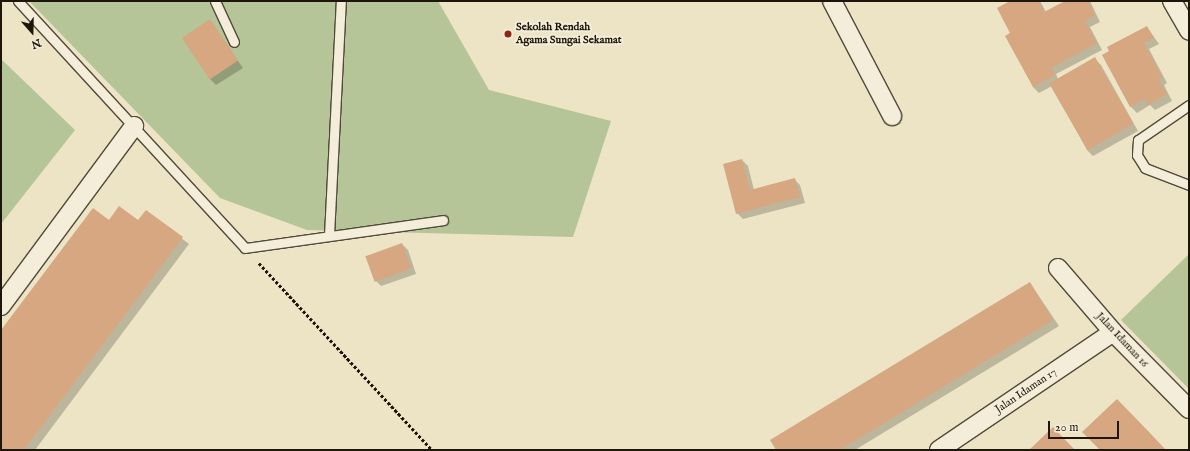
<!DOCTYPE html>
<html>
<head>
<meta charset="utf-8">
<style>
	body { margin:0 }
	#map { position:relative; width:1190px; height:451px; overflow:hidden; background:#ece4c5; font-family:"IM FELL English",serif }
	div>[style] { position:absolute }
	[style*='--x'] { left:calc(var(--x)*1px); top:calc(var(--y)*1px); width:calc(var(--w)*1px); rotate:calc(var(--a)*1deg) }
	.green>* { inset:0; background:#b5c597 }
	.shadow>* { inset:0; background:#0003 }
	.building>* { inset:0; background:#d6a781; transform-origin:0 0 }
	.path>* { height:2.5px; margin-top:-1.25px; transform-origin:0; background:repeating-linear-gradient(90deg,#1f160b 0 3px,transparent 0 5px) }
	.roads { filter:drop-shadow(1px 0 #524a3a) drop-shadow(-1px 0 #524a3a) drop-shadow(0 1px #524a3a) drop-shadow(0 -1px #524a3a) }
	.lane>* { height:9px; margin:-4.5px; padding:0 4.5px; transform-origin:4.5px; border-radius:4.5px; background:#f3edd9 }
	.street>* { height:18px; margin:-9px; padding:0 9px; transform-origin:9px; border-radius:9px; background:#f3edd9 }
	.dots>* { width:11px; height:11px; translate:-50% -50%; box-sizing:border-box; border:2px solid #f3edd9; border-radius:50% }
	span { translate:-50% -50%; white-space:nowrap; text-align:center; line-height:1.15; -webkit-text-stroke:4px #f3edd9; paint-order:stroke }
	.poi-label { font-size:11px; color:#1f160b; font-weight:700 }
	.left { translate:0 -50%; text-align:left }
	.street-label { font-size:11px; color:#1f160b }
	.frame { position:absolute; inset:0; border:2px solid #1f160b; pointer-events:none }
	.north { position:absolute; left:12px; top:12px; width:40px; height:40px; -webkit-text-stroke:3px #f3edd9; paint-order:stroke; rotate:160deg; font-size:11px; font-weight:700; line-height:16px; text-align:center; color:#1f160b }
	.north::after { content:''; display:block; margin:auto; width:14px; height:18px; background:#1f160b; clip-path:polygon(50% 0,100% 100%,50% 72%,0 100%) }
	.scale { position:absolute; left:1048px; top:421px; width:71px; height:18px; box-sizing:border-box; border:2px solid #1f160b; border-top:0; padding-left:5px; font-size:12px; line-height:14px; white-space:nowrap; color:#1f160b; -webkit-text-stroke:3px #f3edd9; paint-order:stroke }
</style>
</head>
<body>
<div id="map">
	<div class="green">
		<i style="clip-path:polygon(29px 1px,438px 1px,489px 90px,611px 121px,573px 237px,307px 230px,220px 198px)"></i>
		<i style="clip-path:polygon(1px 59px,75px 130px,1px 224px)"></i>
		<i style="clip-path:polygon(1189px 254px,1189px 389px,1121px 320px)"></i>
	</div>
	<div class="shadow">
		<i style="clip-path:polygon(1012px 1px,1040px 1px,1046px 12px,1067px 1px,1090px 1px,1100px 22px,1090px 27px,1102px 50px,1056px 74px,1058px 79px,1095px 59px,1101px 65px,1138px 131px,1093px 156px,1087px 150px,1052px 86px,1039px 93px,1033px 87px,1011px 34px)"></i>
		<i style="clip-path:polygon(210px 21px,243px 68px,216px 85px,210px 79px)"></i>
		<i style="clip-path:polygon(1147px 27px,1159px 44px,1149px 49px,1167px 83px,1164px 85px,1172px 101px,1155px 110px,1150px 105px,1137px 113px,1131px 107px)"></i>
		<i style="clip-path:polygon(742px 160px,748px 166px,754px 190px,794px 179px,800px 185px,805px 203px,743px 219px,737px 213px)"></i>
		<i style="clip-path:polygon(146px 211px,189px 244px,35px 450px,1px 450px,1px 332px,109px 222px,138px 222px)"></i>
		<i style="clip-path:polygon(402px 244px,408px 250px,416px 274px,381px 286px,375px 280px)"></i>
		<i style="clip-path:polygon(1030px 283px,1059px 326px,855px 450px,777px 450px)"></i>
	</div>
	<div class="building">
		<i style="clip-path:polygon(1010px 1px,1039px 1px,1044px 12px,1065px 1px,1088px 1px,1095px 15px,1085px 21px,1097px 43px,1051px 68px,1055px 75px,1033px 87px,1005px 36px,1010px 33px,997px 8px)"></i>
		<i style="left:210px;top:19px;width:50px;height:34px;rotate:56deg"></i>
		<i style="clip-path:polygon(1147px 26px,1154px 38px,1144px 43px,1162px 77px,1158px 79px,1167px 94px,1148px 105px,1145px 99px,1130px 107px,1102px 55px,1109px 51px,1107px 47px)"></i>
		<i style="left:1095px;top:57px;width:77px;height:53px;rotate:60deg"></i>
		<i style="clip-path:polygon(742px 159px,750px 190px,795px 178px,800px 197px,736px 214px,723px 164px)"></i>
		<i style="clip-path:polygon(119px 206px,138px 220px,146px 210px,183px 237px,24px 450px,1px 450px,1px 330px,93px 208px,109px 220px)"></i>
		<i style="left:402px;top:243px;width:27px;height:39px;rotate:70deg"></i>
		<i style="clip-path:polygon(1030px 282px,1053px 320px,840px 450px,776px 450px,770px 440px)"></i>
		<i style="clip-path:polygon(1117px 399px,1149px 432px,1166px 450px,1100px 450px,1082px 432px)"></i>
		<i style="clip-path:polygon(1053px 427px,1075px 450px,1029px 450px)"></i>
	</div>
	<div class="path">
		<i style="--x:259;--y:263;--w:255;--a:47.2"></i>
	</div>
	<div class="roads">
		<div class="lane">
			<i style="--x:18;--y:1;--w:335;--a:47.4"></i>
			<i style="--x:245;--y:248;--w:200;--a:-8"></i>
			<i style="--x:215;--y:1;--w:45;--a:65.1"></i>
			<i style="--x:1189;--y:105;--w:62;--a:145.5"></i>
			<i style="--x:1138;--y:140;--w:15;--a:94"></i>
			<i style="--x:1137;--y:155;--w:15;--a:58"></i>
			<i style="--x:1145;--y:168;--w:47;--a:21.1"></i>
			<i style="--x:329;--y:235;--w:234;--a:-87.1"></i>
		</div>
		<div class="street">
			<i style="--x:832;--y:1;--w:130;--a:62.4"></i>
			<i style="--x:1172;--y:1;--w:34;--a:60"></i>
			<i style="--x:1058;--y:268;--w:84;--a:49.3"></i>
			<i style="--x:1113;--y:332;--w:108;--a:45.4"></i>
			<i style="--x:1;--y:306;--w:224;--a:-53.5"></i>
			<i style="--x:939;--y:450;--w:210;--a:-34.1"></i>
		</div>
	</div>
	<div class="dots">
		<i style="left:508px;top:34px;background:#8f2418"></i>
	</div>
	<div class="poi-label">
		<span class="left" style="left:516px;top:34px">Sekolah Rendah<br>Agama Sungai Sekamat</span>
	</div>
	<div class="street-label">
		<span style="left:1122px;top:340px;rotate:47deg">Jalan Idaman 16</span>
		<span style="left:1026px;top:391px;rotate:-34deg">Jalan Idaman 17</span>
	</div>
	<div class="frame"></div>
	<div class="north">N</div>
	<div class="scale">20 m</div>
</div>
</body>
</html>
